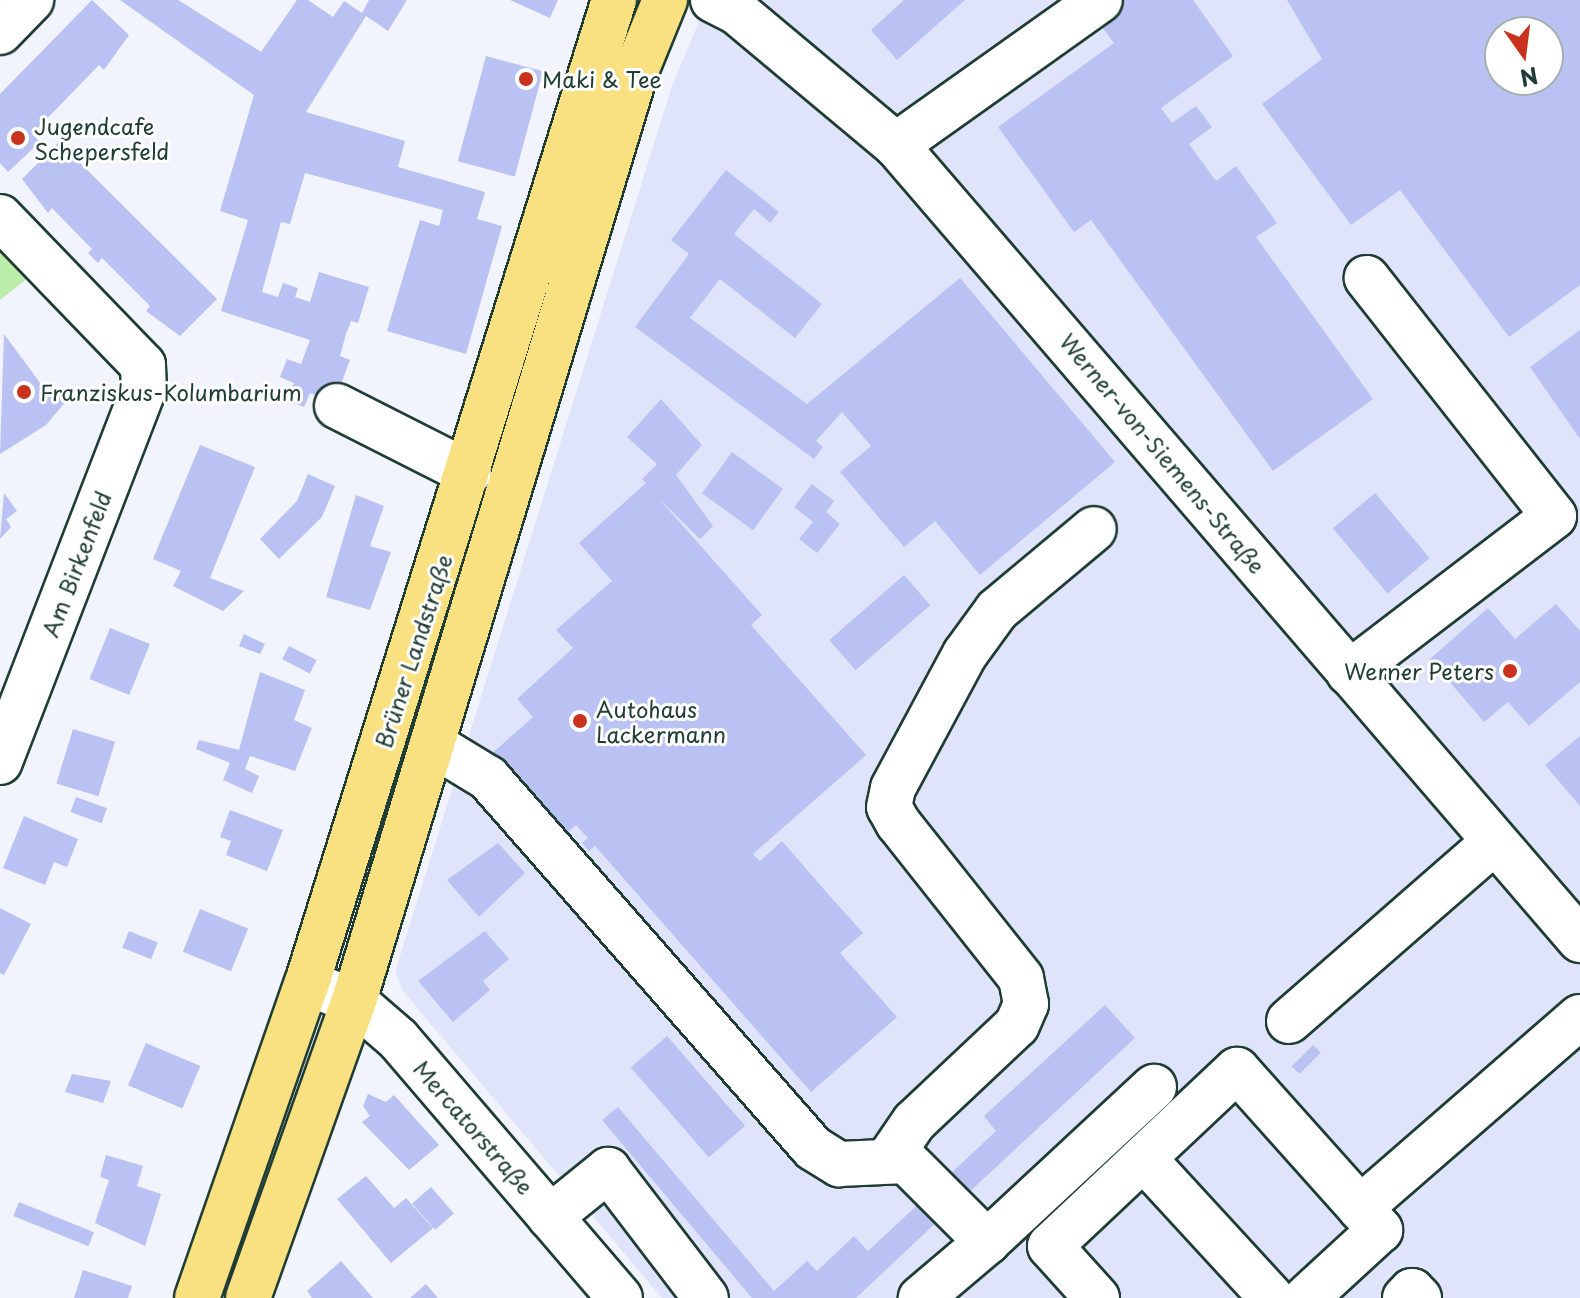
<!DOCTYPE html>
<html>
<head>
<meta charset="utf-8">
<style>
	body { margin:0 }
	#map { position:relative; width:1580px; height:1298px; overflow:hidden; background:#f1f3fd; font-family:"Playpen Sans",sans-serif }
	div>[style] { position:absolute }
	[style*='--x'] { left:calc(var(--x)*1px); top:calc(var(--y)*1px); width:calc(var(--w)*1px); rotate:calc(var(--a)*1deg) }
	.built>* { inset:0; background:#e0e4fa }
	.green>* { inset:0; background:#bcecaa }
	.building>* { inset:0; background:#bac1f3; transform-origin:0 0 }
	.roads { filter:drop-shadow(2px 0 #1f3d34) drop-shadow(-2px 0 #1f3d34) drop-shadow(0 2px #1f3d34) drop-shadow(0 -2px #1f3d34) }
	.minor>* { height:44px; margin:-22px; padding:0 22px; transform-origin:22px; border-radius:22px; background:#fff }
	.major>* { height:44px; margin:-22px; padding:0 22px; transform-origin:22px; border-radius:22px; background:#f9e181 }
	.dots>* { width:22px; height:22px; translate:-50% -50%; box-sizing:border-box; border:4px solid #fff; border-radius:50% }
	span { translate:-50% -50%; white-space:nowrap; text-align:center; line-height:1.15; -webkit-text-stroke:6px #fff; paint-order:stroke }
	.poi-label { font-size:22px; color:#1f3d34 }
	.left { translate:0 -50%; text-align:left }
	.right { translate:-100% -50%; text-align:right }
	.street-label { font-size:22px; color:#1f3d34 }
	.north { position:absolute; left:1484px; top:16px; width:80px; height:80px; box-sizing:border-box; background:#fff; border:2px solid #a5b1ae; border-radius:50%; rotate:166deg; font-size:22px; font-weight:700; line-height:32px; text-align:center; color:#1f3d34 }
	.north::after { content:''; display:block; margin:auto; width:28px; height:36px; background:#c8321e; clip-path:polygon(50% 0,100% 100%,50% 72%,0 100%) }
</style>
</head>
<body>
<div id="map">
	<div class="built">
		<i style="clip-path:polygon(evenodd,708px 0,1580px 0,1580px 1298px,662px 1298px,403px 991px,395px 972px,672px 86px,708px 0,1500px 32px,1548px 32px,1548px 80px,1500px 80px,1500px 32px)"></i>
	</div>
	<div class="green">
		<i style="clip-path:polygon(0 249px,28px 278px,0 300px)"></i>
	</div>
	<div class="building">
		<i style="clip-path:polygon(92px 0,129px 35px,104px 70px,99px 65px,32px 134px,40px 142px,8px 172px,0 163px,0 94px)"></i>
		<i style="clip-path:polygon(120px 0,178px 0,261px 52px,297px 0,308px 0,333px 17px,344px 1px,362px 13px,369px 0,407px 0,388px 31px,366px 16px,306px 112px,405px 141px,398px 167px,485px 192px,477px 219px,502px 226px,466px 354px,387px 331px,420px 220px,439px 226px,443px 210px,305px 173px,290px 224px,281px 222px,262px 292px,278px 297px,283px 283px,298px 288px,295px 297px,310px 302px,319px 272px,369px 287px,358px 323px,351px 321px,346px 334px,340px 356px,350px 360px,334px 403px,310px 393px,304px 407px,287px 400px,294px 383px,280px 377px,287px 359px,301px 364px,310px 340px,221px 311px,248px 220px,220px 211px,254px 95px)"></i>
		<i style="clip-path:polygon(510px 0,558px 0,550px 18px)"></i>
		<i style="clip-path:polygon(904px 0,965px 0,897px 60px,871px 30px)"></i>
		<i style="clip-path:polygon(1124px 0,1193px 0,1233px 56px,1161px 108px,1172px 123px,1196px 106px,1212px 127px,1189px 144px,1216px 181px,1236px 166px,1277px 223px,1256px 237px,1373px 399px,1273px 471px,1091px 220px,1074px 232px,998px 127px,1114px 43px,1097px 20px)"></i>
		<i style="clip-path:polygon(evenodd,1287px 0,1580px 0,1580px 285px,1509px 337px,1400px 190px,1351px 225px,1262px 104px,1322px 59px,1287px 0,1500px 32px,1548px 32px,1548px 80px,1500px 80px,1500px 32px)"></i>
		<i style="left:486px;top:56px;width:59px;height:109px;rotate:15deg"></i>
		<i style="clip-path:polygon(59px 142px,217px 299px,180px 336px,146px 311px,150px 306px,102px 258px,98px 263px,88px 253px,92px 249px,52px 208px,48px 213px,22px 179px)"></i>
		<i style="clip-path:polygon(726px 170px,779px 212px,770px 223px,754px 209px,734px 234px,822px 304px,795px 338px,720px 279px,690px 318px,807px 404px,960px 278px,1115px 462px,980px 575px,935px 521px,904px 547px,840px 472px,871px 446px,842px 412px,816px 441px,823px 447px,814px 459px,635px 327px,689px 254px,671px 240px)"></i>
		<i style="clip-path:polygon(1580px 330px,1580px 439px,1530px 367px)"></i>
		<i style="clip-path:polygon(4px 334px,49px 395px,59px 387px,67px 400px,46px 425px,0 454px)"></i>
		<i style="clip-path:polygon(661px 399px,702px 445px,676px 475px,713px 526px,700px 539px,659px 499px,762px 615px,751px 625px,866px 755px,753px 854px,760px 861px,782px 841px,821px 886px,863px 933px,840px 953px,897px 1017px,811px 1092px,595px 846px,589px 851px,582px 843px,588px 838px,576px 825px,561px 838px,489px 756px,533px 717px,517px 699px,573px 648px,556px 630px,612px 581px,579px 543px,646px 483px,642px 479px,657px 464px,627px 437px)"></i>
		<i style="clip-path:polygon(200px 445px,255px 467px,210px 578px,244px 591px,223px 611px,173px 586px,181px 571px,153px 559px)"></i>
		<i style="left:732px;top:452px;width:63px;height:51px;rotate:36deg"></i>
		<i style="clip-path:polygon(308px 474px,335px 486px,322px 517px,279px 559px,260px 539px,297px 501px)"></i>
		<i style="clip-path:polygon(812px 484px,834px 501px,826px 512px,840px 524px,817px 553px,799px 539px,813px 522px,794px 507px)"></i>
		<i style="clip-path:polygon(4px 493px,17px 511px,6px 519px,11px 527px,0 539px)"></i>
		<i style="left:1375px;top:493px;width:85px;height:55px;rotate:50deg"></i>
		<i style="clip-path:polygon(356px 495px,384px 506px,370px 546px,391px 552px,370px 610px,326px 597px)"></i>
		<i style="left:904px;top:575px;width:40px;height:99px;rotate:49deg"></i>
		<i style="clip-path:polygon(1556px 604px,1580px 631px,1580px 682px,1529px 726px,1508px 702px,1484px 722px,1430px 659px,1488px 608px,1515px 639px)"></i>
		<i style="left:110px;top:628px;width:43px;height:55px;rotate:22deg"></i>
		<i style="clip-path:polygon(244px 634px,265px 644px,260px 654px,239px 646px)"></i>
		<i style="left:289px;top:646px;width:31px;height:15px;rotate:27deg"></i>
		<i style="clip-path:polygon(260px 672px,305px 690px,294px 720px,312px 728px,295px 771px,250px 756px,245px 769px,259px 776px,252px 793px,223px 780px,230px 763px,196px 749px,199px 740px,239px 750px)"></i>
		<i style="left:73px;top:729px;width:44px;height:57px;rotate:17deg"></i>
		<i style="clip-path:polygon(1580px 736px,1580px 806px,1545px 765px)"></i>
		<i style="left:76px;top:797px;width:33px;height:16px;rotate:20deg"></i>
		<i style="clip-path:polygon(230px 810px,283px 830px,267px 871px,226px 855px,231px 841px,220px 837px)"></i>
		<i style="clip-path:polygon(24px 816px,78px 839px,67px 867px,54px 862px,45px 885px,3px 868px)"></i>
		<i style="clip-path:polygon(498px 843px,525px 873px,479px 917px,447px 880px)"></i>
		<i style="clip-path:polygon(0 908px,31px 924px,4px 975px,0 973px)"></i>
		<i style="left:200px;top:909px;width:52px;height:46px;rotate:22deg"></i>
		<i style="left:129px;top:931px;width:31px;height:18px;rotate:22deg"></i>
		<i style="clip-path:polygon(485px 931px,509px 959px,483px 981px,490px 990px,453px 1022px,418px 981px)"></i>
		<i style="clip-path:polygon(1105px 1005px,1135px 1038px,965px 1196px,948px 1176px,996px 1131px,984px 1116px)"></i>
		<i style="left:667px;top:1036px;width:119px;height:48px;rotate:49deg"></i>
		<i style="left:146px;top:1043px;width:59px;height:46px;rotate:23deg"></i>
		<i style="left:1313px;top:1045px;width:11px;height:30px;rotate:45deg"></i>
		<i style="clip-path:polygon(72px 1074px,111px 1081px,103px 1103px,65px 1092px)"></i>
		<i style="clip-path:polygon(368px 1094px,386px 1102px,394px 1095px,439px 1145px,409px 1170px,362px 1122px,370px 1116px,363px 1106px)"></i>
		<i style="clip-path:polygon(618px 1107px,774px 1291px,807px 1261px,817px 1271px,854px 1236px,868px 1251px,926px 1197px,943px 1216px,856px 1298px,752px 1298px,602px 1120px)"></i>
		<i style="clip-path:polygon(106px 1155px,143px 1166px,137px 1186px,161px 1194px,145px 1246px,95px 1223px,109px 1180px,100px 1177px)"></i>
		<i style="clip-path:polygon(366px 1176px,394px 1208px,406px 1198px,433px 1228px,391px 1263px,337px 1199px)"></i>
		<i style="left:431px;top:1187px;width:35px;height:25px;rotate:49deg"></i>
		<i style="left:19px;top:1202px;width:81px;height:15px;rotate:22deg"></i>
		<i style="clip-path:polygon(341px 1261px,373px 1298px,312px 1298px,307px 1291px)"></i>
		<i style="clip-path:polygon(83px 1270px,132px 1286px,128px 1298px,74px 1298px)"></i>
		<i style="clip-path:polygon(426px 1284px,438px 1298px,410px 1298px)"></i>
	</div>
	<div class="roads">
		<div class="minor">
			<i style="--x:713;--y:0;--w:27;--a:27"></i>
			<i style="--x:737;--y:12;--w:207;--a:39.9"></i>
			<i style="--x:896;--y:145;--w:1049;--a:49.29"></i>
			<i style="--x:0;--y:32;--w:45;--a:-45.9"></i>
			<i style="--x:896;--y:145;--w:250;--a:-35.4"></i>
			<i style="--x:0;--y:217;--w:206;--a:46"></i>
			<i style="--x:143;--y:365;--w:23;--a:88"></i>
			<i style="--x:144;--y:388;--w:401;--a:111.1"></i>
			<i style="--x:337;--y:406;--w:148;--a:26.9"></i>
			<i style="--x:1349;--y:673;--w:258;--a:-37.4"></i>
			<i style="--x:1554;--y:516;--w:303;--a:-128.2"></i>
			<i style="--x:432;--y:744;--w:66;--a:31.3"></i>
			<i style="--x:488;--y:778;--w:492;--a:48.7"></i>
			<i style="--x:813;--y:1148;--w:31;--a:32"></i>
			<i style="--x:839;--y:1164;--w:67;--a:-2.6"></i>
			<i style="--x:906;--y:1161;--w:115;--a:45"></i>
			<i style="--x:987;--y:1242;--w:87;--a:139.7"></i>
			<i style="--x:307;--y:983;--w:50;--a:21"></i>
			<i style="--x:354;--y:1001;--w:58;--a:40.8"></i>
			<i style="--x:398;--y:1039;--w:341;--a:49.4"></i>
			<i style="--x:1289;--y:1021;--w:271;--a:-41.1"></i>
			<i style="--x:1144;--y:1159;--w:189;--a:47.4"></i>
			<i style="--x:888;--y:1160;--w:46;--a:-55.6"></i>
			<i style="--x:914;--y:1122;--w:141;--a:-43.3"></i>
			<i style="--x:1017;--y:1025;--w:23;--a:-67"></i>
			<i style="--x:1026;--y:1004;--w:26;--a:-101"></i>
			<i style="--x:1021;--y:978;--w:198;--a:-128.4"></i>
			<i style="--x:898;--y:823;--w:18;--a:-119"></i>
			<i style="--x:889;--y:807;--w:19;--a:-78"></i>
			<i style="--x:893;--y:788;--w:152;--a:-61.8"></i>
			<i style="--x:965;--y:654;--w:54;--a:-54"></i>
			<i style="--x:997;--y:610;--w:126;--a:-39.9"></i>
			<i style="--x:1360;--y:1208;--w:291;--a:-41"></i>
			<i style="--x:550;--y:1217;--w:75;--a:-39"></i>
			<i style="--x:608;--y:1170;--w:161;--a:52.6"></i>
			<i style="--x:987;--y:1242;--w:228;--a:-42.9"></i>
			<i style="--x:1097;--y:1298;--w:70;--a:-132.1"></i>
			<i style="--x:1050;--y:1246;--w:257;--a:-43.3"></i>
			<i style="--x:1237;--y:1070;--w:215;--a:48.2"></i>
			<i style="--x:1380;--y:1230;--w:100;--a:137.4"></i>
			<i style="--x:1405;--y:1298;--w:10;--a:-45"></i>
			<i style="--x:1412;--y:1291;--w:10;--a:45"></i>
		</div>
		<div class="major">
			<i style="--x:197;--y:1298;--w:334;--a:-70.8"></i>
			<i style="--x:307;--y:983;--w:1030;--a:-72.66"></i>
			<i style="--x:248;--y:1298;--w:315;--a:-70.4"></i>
			<i style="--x:354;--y:1001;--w:972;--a:-73.13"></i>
			<i style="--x:636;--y:71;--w:77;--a:-67.8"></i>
		</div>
	</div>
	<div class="dots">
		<i style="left:526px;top:79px;background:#c8321e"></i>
		<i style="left:18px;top:138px;background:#c8321e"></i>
		<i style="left:24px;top:392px;background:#c8321e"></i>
		<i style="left:1510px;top:671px;background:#c8321e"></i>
		<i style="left:580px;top:721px;background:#c8321e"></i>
	</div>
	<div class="poi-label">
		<span class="left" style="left:542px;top:79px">Maki &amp; Tee</span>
		<span class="left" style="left:34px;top:138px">Jugendcafe<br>Schepersfeld</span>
		<span class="left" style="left:40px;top:392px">Franziskus-Kolumbarium</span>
		<span class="right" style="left:1494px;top:671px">Werner Peters</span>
		<span class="left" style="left:596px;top:721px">Autohaus<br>Lackermann</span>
	</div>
	<div class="street-label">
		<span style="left:1163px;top:453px;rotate:50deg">Werner-von-Siemens-Straße</span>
		<span style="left:76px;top:564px;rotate:-69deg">Am Birkenfeld</span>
		<span style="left:413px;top:651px;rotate:-72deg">Brüner Landstraße</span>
		<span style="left:474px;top:1127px;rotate:49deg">Mercatorstraße</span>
	</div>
	<div class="north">N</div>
</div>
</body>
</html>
